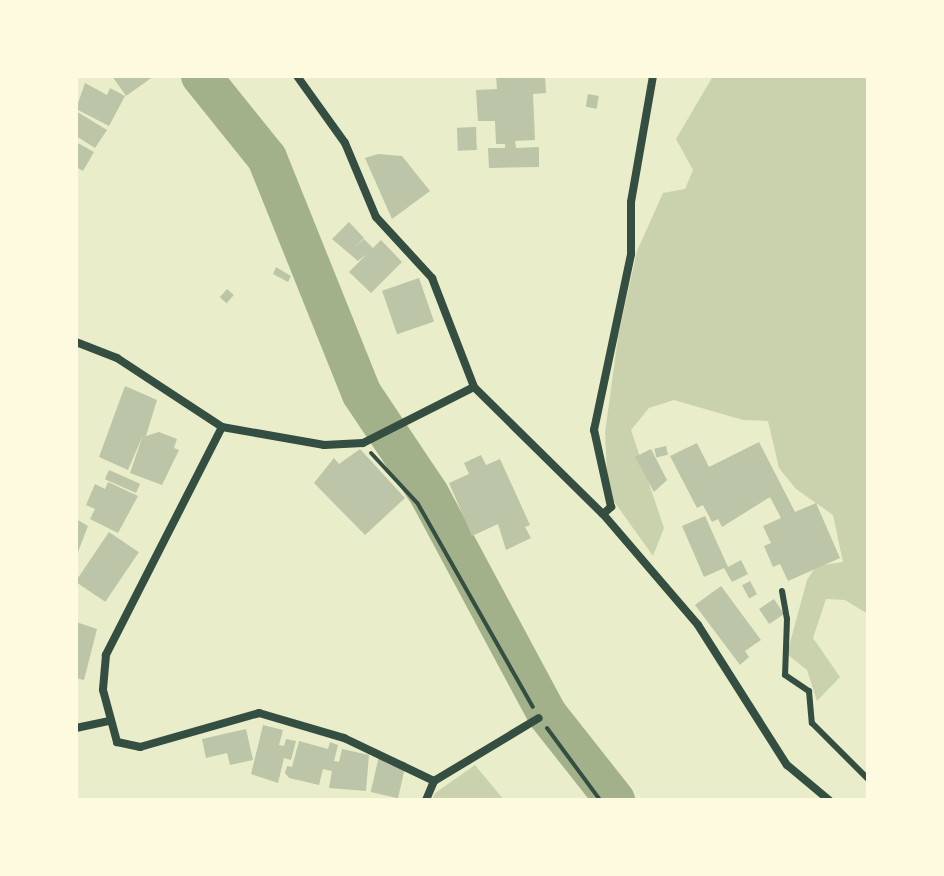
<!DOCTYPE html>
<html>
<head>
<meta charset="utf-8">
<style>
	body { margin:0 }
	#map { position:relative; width:944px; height:876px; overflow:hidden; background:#e9edc9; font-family:"Roboto Serif",serif }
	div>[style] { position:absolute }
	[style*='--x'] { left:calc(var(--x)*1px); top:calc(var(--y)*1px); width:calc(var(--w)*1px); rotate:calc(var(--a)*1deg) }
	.green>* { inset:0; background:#cad2ad }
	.river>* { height:40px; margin:-20px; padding:0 20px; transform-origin:20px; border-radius:20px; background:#a3b18a }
	.building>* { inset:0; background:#bcc5a7; transform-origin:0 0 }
	.path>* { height:4px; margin:-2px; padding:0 2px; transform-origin:2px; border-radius:2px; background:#344e41 }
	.service>* { height:6px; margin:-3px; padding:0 3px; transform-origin:3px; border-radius:3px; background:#344e41 }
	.minor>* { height:8px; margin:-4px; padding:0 4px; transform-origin:4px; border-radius:4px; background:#344e41 }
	span { translate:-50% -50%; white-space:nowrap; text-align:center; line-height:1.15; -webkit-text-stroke:6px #fefae0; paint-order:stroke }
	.frame { position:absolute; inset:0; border:78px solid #fefae0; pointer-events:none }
</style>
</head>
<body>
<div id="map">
	<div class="green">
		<i style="clip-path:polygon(713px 76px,868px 76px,868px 614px,845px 600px,826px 599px,813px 638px,840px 677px,817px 701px,807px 670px,787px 654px,807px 580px,816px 566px,843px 562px,833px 515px,796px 489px,779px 468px,768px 421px,743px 420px,674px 400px,649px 408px,631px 430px,664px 528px,653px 556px,608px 493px,605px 433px,618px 337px,637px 251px,663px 193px,685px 189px,693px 170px,676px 139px)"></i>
		<i style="clip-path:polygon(475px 765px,504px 800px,432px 800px,435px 793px)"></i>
	</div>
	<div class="river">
		<i style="--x:201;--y:76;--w:105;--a:51.2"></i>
		<i style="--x:267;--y:158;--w:254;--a:68.1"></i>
		<i style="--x:362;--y:394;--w:120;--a:56.2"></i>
		<i style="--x:429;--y:494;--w:250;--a:61.8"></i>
		<i style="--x:547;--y:714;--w:110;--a:51.7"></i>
	</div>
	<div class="building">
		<i style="clip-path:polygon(112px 76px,154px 76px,126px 96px)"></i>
		<i style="clip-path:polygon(496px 76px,545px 76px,546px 93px,533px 94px,535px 140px,515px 141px,516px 148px,539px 147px,539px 167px,489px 168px,488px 148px,505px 148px,505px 144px,496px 144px,495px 121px,478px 121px,476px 90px,497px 89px)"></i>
		<i style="clip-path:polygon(85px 83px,107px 95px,110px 88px,125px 96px,109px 126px,76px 109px)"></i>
		<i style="left:588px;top:94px;width:11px;height:13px;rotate:10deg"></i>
		<i style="clip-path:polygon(76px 111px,107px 130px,95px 148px,76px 136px)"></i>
		<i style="left:476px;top:127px;width:23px;height:19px;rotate:88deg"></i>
		<i style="clip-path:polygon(76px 142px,94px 152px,83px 171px,76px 167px)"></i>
		<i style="clip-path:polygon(378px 154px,402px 156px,430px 191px,392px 219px,365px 158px)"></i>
		<i style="clip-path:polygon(349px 222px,364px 238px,354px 248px,364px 239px,373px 248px,381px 240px,402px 262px,371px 293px,349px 272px,367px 254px,358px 261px,332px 239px)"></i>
		<i style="clip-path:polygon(276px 267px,291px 276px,288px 282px,273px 274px)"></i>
		<i style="left:419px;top:278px;width:46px;height:39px;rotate:71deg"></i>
		<i style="left:227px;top:289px;width:9px;height:11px;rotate:41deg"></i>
		<i style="clip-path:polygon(125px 386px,157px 400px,146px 436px,159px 432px,177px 439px,174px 448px,179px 450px,162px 485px,130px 473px,143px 435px,128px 470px,99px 457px)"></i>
		<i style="clip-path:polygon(759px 442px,795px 512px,816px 503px,840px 558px,788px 581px,780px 564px,773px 567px,764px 546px,771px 543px,763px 526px,781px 518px,770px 497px,722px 527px,718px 519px,712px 522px,703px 505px,697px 508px,670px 456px,697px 443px,709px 467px)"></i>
		<i style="left:666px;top:446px;width:9px;height:12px;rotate:77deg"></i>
		<i style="clip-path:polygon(360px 449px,405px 498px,365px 535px,314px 483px,334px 458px,339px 464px)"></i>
		<i style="clip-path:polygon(651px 449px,667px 480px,654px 492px,635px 457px)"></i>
		<i style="clip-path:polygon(481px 455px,486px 465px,500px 459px,530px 525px,525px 527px,531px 538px,506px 550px,498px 524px,472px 536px,449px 483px,469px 474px,464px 463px)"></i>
		<i style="left:109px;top:470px;width:34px;height:10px;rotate:24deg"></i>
		<i style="clip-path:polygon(108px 482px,138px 496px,118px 533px,90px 519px,95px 509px,86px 505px,95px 484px,105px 489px)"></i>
		<i style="clip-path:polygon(705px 516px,728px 567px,741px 560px,748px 574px,732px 582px,724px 568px,704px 577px,682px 526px)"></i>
		<i style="clip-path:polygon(76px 519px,88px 526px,76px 557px)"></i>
		<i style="left:109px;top:532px;width:36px;height:60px;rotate:34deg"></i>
		<i style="left:750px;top:581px;width:15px;height:9px;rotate:62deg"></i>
		<i style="clip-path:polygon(721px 586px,761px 640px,745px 651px,749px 657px,740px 665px,695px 605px)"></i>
		<i style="left:774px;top:599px;width:18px;height:18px;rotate:56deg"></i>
		<i style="clip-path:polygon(76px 622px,97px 629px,84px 680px,76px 678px)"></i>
		<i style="clip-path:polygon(263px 725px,283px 730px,279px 745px,284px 746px,286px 739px,296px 741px,291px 760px,284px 758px,278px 783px,251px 774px)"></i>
		<i style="clip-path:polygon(246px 729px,253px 760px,230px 765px,227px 753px,206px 758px,202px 739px)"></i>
		<i style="clip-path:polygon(299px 741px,328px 749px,330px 742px,338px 745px,334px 761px,339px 762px,342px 749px,369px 755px,366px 791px,329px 788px,332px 771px,323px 769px,319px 785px,289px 778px,285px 773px,287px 766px,292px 767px)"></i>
		<i style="left:379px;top:756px;width:28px;height:37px;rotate:13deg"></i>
	</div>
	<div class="path">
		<i style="--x:371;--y:453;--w:69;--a:47.3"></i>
		<i style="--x:418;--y:504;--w:233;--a:60.5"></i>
		<i style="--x:547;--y:728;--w:89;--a:53.6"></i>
	</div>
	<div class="service">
		<i style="--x:782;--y:591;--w:28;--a:80"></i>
		<i style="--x:787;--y:619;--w:56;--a:92"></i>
		<i style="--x:785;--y:675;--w:29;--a:34"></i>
		<i style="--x:809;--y:691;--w:32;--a:85"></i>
		<i style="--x:812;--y:723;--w:79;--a:45"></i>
	</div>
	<div class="minor">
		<i style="--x:297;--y:76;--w:82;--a:54.4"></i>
		<i style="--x:345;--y:143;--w:80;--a:67.3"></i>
		<i style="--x:376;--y:217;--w:83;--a:47.4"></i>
		<i style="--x:432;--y:278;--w:117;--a:68.9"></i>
		<i style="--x:474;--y:387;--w:181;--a:44.6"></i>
		<i style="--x:603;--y:514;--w:146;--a:49.4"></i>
		<i style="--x:698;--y:625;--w:166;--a:57.6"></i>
		<i style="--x:787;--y:765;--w:55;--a:39.8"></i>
		<i style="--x:76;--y:342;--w:44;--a:21.3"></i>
		<i style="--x:117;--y:358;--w:126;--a:33.3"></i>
		<i style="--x:222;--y:427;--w:104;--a:10"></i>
		<i style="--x:324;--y:445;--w:39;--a:-3"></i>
		<i style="--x:363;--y:443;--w:124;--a:-26.8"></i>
		<i style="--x:222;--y:427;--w:256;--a:117"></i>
		<i style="--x:106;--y:655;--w:35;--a:95"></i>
		<i style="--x:103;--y:690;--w:54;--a:74.9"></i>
		<i style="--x:117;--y:742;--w:24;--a:12"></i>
		<i style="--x:140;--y:747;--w:124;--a:-15.9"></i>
		<i style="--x:259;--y:713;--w:89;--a:16.4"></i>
		<i style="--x:344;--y:738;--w:100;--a:25.5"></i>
		<i style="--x:603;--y:514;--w:11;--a:-41"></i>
		<i style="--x:611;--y:507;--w:79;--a:-102.4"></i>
		<i style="--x:594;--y:430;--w:180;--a:-78.1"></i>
		<i style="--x:631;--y:254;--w:52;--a:-90"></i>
		<i style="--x:631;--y:202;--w:128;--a:-80.1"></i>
		<i style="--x:76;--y:728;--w:33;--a:-12"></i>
		<i style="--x:426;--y:800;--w:21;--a:-67"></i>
		<i style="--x:434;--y:781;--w:122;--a:-31"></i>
	</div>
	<div class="frame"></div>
</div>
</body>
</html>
